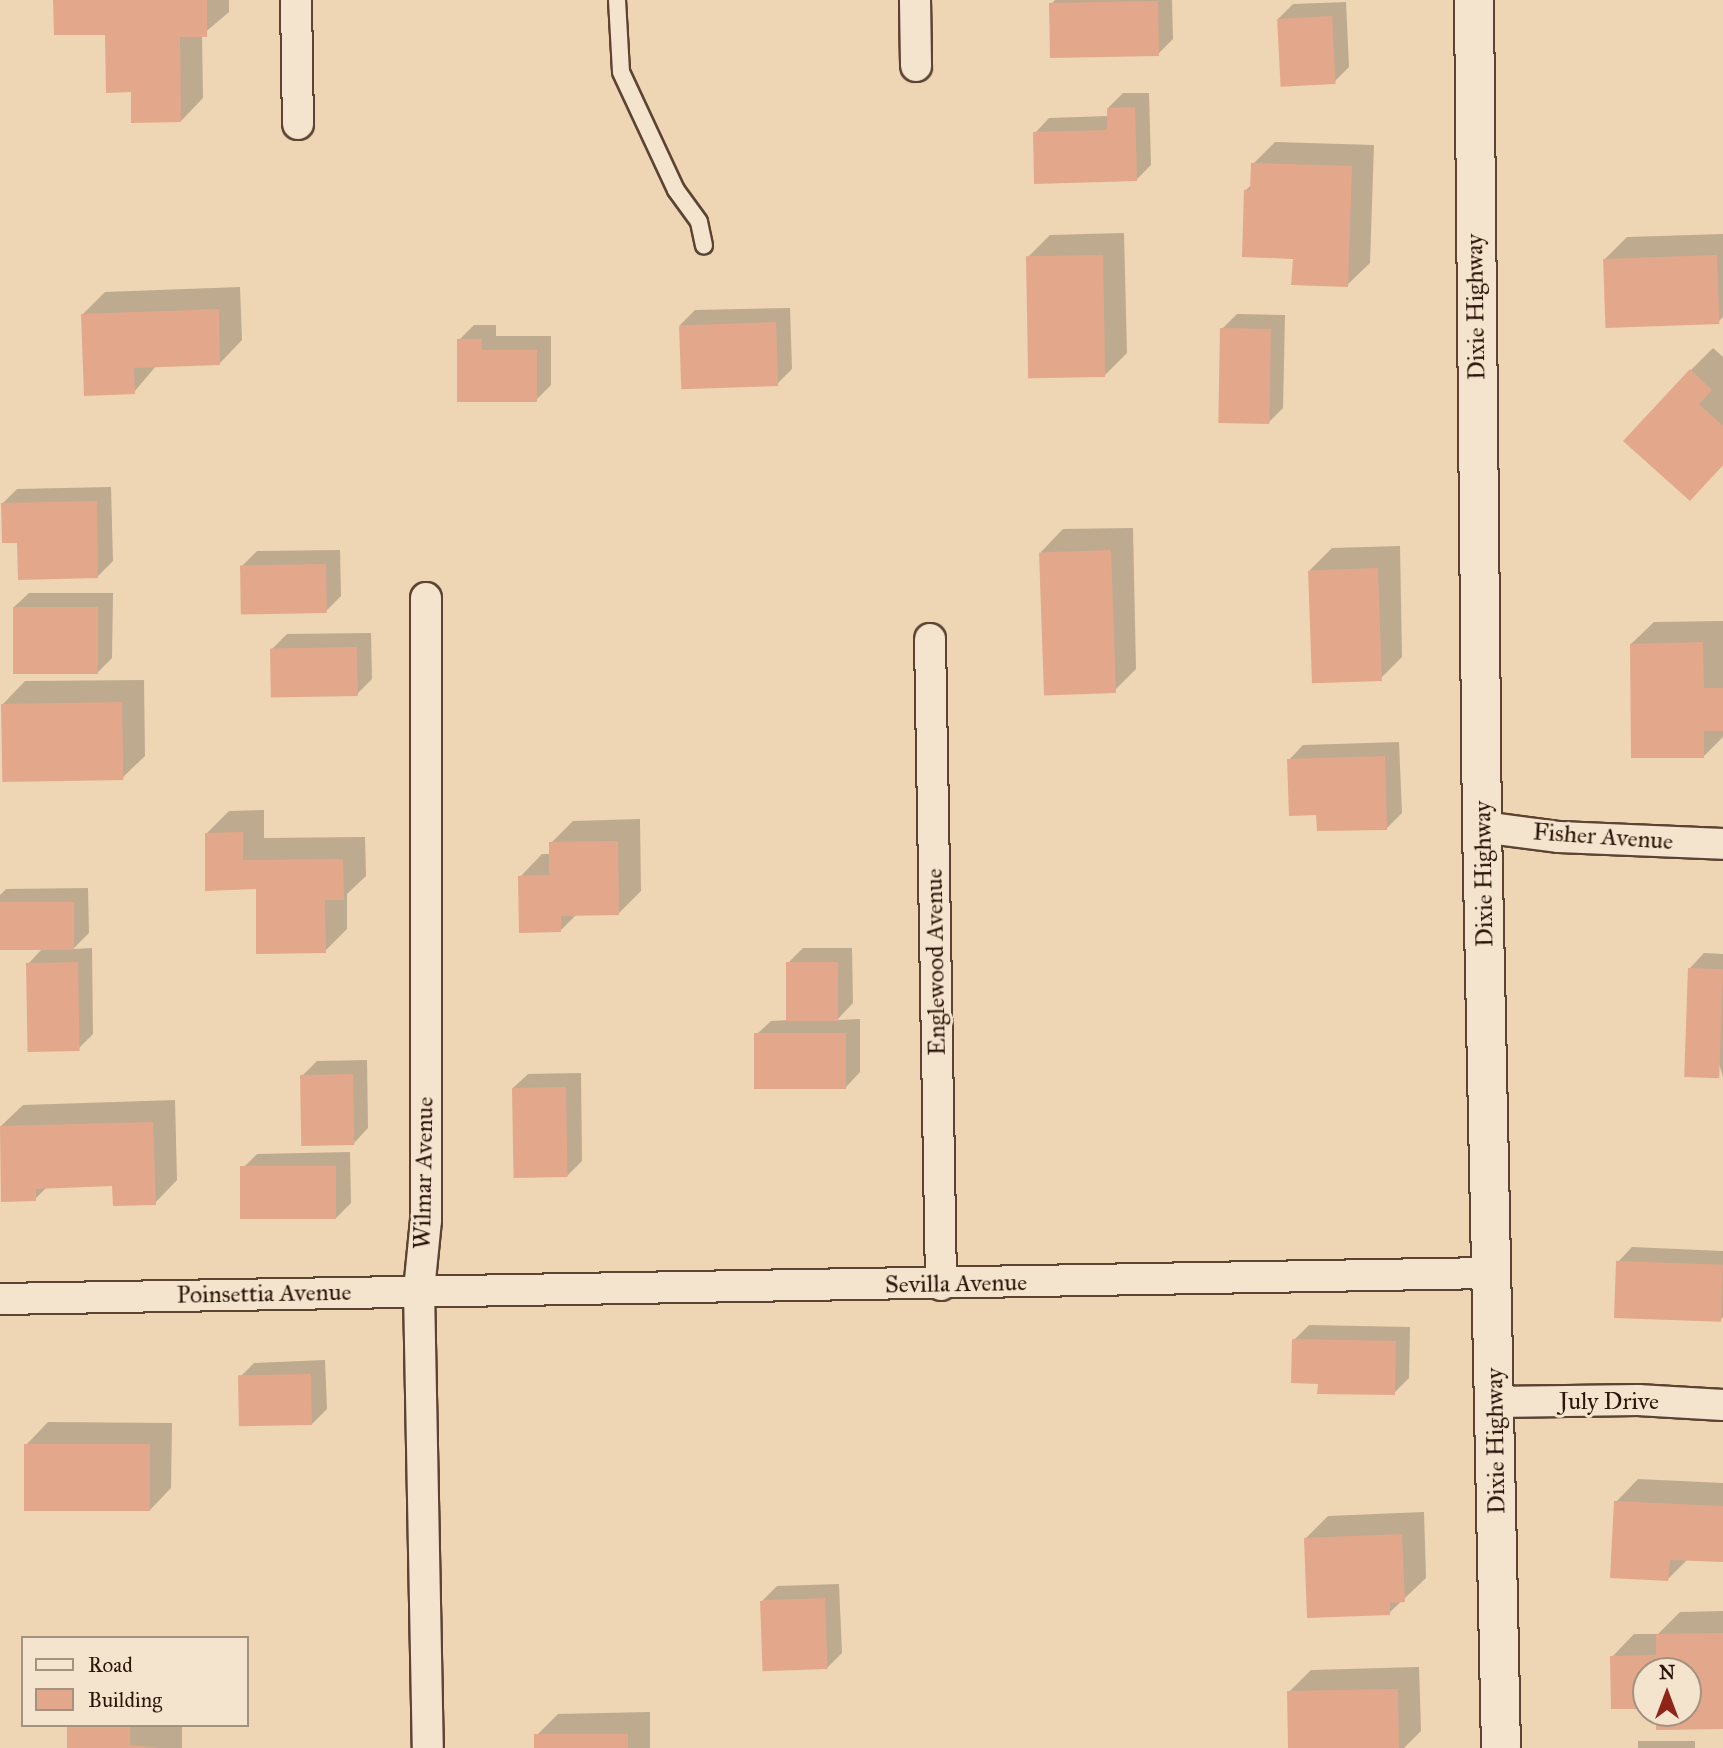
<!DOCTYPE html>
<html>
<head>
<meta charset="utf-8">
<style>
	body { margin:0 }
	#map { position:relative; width:1723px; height:1748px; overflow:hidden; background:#eed5b3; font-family:"IM FELL Great Primer",serif }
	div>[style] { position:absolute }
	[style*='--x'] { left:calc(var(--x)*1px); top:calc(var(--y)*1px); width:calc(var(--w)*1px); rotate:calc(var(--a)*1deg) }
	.shadow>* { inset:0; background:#0003; transform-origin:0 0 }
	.building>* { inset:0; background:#e3a88c; transform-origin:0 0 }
	.roads { filter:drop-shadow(2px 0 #5c4433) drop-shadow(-2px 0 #5c4433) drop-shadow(0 2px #5c4433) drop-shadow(0 -2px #5c4433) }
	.service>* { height:16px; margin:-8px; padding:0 8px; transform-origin:8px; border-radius:8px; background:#f4e4ce }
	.minor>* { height:30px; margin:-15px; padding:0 15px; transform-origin:15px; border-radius:15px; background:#f4e4ce }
	.tertiary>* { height:38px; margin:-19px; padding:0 19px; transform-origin:19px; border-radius:19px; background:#f4e4ce }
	span { translate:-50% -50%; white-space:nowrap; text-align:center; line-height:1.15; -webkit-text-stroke:6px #f4e4ce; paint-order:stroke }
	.street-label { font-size:24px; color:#2b1408 }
	.legend { position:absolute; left:21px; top:1636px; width:228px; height:91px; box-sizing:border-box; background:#f4e4ce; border:2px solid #a4917f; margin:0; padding:9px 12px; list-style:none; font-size:21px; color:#2b1408 }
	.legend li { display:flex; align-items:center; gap:14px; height:35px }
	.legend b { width:35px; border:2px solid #a4917f }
	.north { position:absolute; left:1632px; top:1657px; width:70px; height:70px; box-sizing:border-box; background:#f4e4ce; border:2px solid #a4917f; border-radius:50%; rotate:0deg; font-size:19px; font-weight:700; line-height:28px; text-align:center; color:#2b1408 }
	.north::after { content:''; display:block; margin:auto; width:24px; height:32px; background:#8f2418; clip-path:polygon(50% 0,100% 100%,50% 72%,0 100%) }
</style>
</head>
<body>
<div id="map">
	<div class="shadow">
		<i style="clip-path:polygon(55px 0,229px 0,229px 12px,202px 35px,203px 98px,181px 121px,132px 90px,107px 33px)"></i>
		<i style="clip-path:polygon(1055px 0,1172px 0,1173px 39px,1158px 54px,1051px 4px)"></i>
		<i style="clip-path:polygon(1346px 2px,1349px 67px,1334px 82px,1278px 19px,1293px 4px)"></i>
		<i style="clip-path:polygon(1123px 93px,1149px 93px,1151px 165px,1136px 180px,1035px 133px,1049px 118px,1109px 116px,1108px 108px)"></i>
		<i style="clip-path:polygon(1275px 142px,1374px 145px,1370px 263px,1347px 285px,1294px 258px,1246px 190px,1252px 184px,1253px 164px)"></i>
		<i style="clip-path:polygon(1124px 233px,1127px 353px,1105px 375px,1028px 257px,1050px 235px)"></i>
		<i style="clip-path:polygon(1723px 234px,1723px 317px,1718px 322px,1605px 259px,1627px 237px)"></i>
		<i style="clip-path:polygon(240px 287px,242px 340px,220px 363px,157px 365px,134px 392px,83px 314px,105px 292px)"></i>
		<i style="clip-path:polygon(790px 308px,792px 369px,777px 384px,680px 325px,695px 310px)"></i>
		<i style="clip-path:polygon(1237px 314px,1285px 315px,1283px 408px,1268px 423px,1222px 329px)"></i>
		<i style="clip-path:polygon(474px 325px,496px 325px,496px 336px,551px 336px,551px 385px,536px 400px,459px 340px)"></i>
		<i style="clip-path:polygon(1713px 348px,1723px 357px,1723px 465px,1712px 477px,1691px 370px)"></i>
		<i style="clip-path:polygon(111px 487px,113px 561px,98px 576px,18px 541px,2px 504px,17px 489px)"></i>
		<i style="clip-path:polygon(1133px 528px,1136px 669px,1114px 691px,1041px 552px,1063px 529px)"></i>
		<i style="clip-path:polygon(1400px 546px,1402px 657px,1380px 679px,1310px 570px,1332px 548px)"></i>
		<i style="clip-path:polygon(340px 550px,341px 596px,326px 611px,242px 566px,257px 551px)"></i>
		<i style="clip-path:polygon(29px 593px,113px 593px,112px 658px,97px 673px,14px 607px)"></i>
		<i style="clip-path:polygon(1723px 621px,1723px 737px,1704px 756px,1631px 644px,1654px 622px)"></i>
		<i style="clip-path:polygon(371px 633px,372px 679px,357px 694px,272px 649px,287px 634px)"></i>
		<i style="clip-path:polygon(144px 680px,145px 756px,122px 778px,3px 704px,25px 681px)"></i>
		<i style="clip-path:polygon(1399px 742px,1402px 813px,1387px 828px,1318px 813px,1289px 760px,1303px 745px)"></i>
		<i style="clip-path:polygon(264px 810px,264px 838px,365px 837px,366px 876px,347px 894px,347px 929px,325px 951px,207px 833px,229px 811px)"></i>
		<i style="clip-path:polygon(640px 819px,641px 891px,618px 914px,577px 914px,561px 930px,520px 877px,542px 854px,551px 854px,551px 843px,573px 821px)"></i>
		<i style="clip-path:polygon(88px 888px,89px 933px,73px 949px,92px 948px,93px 1034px,78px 1049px,28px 964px,43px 948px,0 950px,0 895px,6px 889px)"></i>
		<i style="clip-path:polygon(803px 948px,852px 948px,853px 1003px,837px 1020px,860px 1019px,860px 1072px,846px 1087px,756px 1035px,771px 1021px,789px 1020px,788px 963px)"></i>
		<i style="clip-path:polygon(1704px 953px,1723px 954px,1723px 1077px,1690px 968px)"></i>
		<i style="clip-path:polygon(367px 1060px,368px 1128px,354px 1143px,302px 1076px,317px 1061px)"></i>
		<i style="clip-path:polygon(581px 1073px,582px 1161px,567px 1176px,513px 1088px,528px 1074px)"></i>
		<i style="clip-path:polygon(175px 1100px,177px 1180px,155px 1203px,114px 1185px,47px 1187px,35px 1199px,0 1127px,23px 1105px)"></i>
		<i style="clip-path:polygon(350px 1152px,351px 1203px,336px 1218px,242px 1169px,257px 1154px)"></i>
		<i style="clip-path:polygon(1632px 1247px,1723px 1251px,1723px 1317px,1720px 1320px,1618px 1262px)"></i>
		<i style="clip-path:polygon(1309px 1325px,1410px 1327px,1409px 1378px,1394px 1393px,1320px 1382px,1294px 1340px)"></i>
		<i style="clip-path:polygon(325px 1360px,327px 1409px,312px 1424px,239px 1378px,254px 1363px)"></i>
		<i style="clip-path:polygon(48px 1422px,172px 1423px,171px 1488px,149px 1511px,26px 1445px)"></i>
		<i style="clip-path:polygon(1638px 1479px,1723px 1483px,1723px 1561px,1688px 1559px,1668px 1579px,1616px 1502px)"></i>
		<i style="clip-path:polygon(1424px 1512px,1426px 1578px,1389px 1613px,1306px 1538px,1328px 1516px)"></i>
		<i style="clip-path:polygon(839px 1584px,842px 1653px,827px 1668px,762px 1601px,777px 1586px)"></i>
		<i style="clip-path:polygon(1723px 1611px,1723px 1727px,1658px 1713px,1688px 1713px,1688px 1671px,1646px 1671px,1646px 1707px,1612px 1657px,1634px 1634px,1658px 1634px,1680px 1612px)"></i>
		<i style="clip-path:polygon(1419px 1667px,1421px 1731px,1404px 1748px,1290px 1748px,1289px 1692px,1311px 1670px)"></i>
		<i style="clip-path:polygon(650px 1712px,650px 1748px,536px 1748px,536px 1736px,558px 1714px)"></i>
		<i style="left:69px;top:1725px;width:113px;height:23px"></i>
		<i style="left:1638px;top:1741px;width:57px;height:10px"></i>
	</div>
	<div class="building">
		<i style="clip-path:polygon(53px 0,207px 0,207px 37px,180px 37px,181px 122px,131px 123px,131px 92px,106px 93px,105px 35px,54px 35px)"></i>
		<i style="left:1158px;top:1px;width:55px;height:109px;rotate:89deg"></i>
		<i style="left:1332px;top:16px;width:68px;height:55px;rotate:87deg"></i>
		<i style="clip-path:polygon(1135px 107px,1137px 181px,1034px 184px,1033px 132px,1107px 130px,1107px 108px)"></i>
		<i style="clip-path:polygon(1251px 163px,1352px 166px,1348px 287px,1291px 285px,1293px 259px,1242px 257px,1244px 190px,1250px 190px)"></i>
		<i style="left:1103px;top:255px;width:122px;height:77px;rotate:89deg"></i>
		<i style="left:1717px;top:255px;width:69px;height:114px;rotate:88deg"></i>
		<i style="clip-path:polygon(219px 309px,220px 365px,134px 368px,135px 394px,84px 396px,81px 314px)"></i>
		<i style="left:776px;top:322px;width:64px;height:97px;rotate:88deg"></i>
		<i style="left:1220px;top:328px;width:51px;height:95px;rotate:1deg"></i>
		<i style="clip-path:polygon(457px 339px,482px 339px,482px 350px,537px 350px,537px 402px,457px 402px)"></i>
		<i style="clip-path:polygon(1690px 369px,1712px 390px,1699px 404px,1723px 426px,1723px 465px,1690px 501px,1623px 441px)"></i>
		<i style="clip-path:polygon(97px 501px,98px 578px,18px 580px,17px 543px,2px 543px,1px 503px)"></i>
		<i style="left:1111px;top:550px;width:143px;height:72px;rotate:88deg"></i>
		<i style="left:326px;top:564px;width:49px;height:86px;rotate:89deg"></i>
		<i style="left:1378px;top:568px;width:113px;height:70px;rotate:88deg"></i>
		<i style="left:13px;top:607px;width:85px;height:67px"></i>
		<i style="clip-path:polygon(1703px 642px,1704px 688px,1723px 688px,1723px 731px,1704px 731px,1704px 758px,1631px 758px,1630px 644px)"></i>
		<i style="left:357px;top:647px;width:49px;height:87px;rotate:89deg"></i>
		<i style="left:122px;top:702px;width:78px;height:121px;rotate:89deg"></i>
		<i style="clip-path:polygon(1385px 756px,1387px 830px,1317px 831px,1316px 815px,1289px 816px,1287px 759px)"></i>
		<i style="clip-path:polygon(243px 832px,243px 860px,343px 859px,344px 900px,325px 900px,326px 953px,256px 954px,256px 889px,205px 891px,205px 833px)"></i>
		<i style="clip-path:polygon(618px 841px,619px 915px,561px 916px,561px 932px,519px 933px,518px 876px,549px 875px,549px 842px)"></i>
		<i style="left:74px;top:902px;width:48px;height:74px;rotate:90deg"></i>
		<i style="left:78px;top:962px;width:89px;height:52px;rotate:89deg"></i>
		<i style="left:786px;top:962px;width:52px;height:59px"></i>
		<i style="left:1688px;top:968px;width:35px;height:109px;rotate:2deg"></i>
		<i style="left:846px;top:1033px;width:56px;height:92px;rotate:90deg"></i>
		<i style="left:353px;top:1074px;width:71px;height:53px;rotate:89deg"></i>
		<i style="left:566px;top:1087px;width:90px;height:54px;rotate:89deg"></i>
		<i style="clip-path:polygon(153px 1122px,156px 1205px,113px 1206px,112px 1186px,36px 1189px,36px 1201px,1px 1202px,0 1126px)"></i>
		<i style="left:336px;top:1166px;width:53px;height:96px;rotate:90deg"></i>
		<i style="left:1616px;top:1261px;width:107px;height:57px;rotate:2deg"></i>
		<i style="clip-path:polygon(1292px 1339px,1396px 1341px,1395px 1395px,1317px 1394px,1318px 1384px,1291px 1383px)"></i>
		<i style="left:311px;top:1374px;width:51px;height:73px;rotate:89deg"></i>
		<i style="left:24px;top:1444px;width:126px;height:67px"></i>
		<i style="clip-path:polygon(1614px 1501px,1723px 1506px,1723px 1562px,1670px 1560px,1668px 1581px,1610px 1578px)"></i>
		<i style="clip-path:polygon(1402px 1534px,1405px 1602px,1390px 1603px,1390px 1615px,1307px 1618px,1304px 1538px)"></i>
		<i style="left:825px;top:1598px;width:71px;height:65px;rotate:88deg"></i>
		<i style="clip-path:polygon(1723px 1633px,1723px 1729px,1656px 1730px,1656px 1713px,1688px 1713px,1688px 1671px,1646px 1671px,1646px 1709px,1611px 1709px,1610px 1656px,1656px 1655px,1656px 1634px)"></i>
		<i style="left:1398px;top:1689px;width:59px;height:111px;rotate:89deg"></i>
		<i style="clip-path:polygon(67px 1725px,130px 1725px,130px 1745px,160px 1748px,67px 1748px)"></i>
		<i style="left:628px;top:1734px;width:14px;height:94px;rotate:90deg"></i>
	</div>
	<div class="roads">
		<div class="service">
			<i style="--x:617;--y:0;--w:72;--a:86.8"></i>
			<i style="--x:621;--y:72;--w:130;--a:65"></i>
			<i style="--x:676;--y:190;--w:39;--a:54"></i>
			<i style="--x:699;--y:222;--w:24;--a:78"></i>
		</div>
		<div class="minor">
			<i style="--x:296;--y:0;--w:124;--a:89.1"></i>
			<i style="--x:915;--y:0;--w:66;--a:89.1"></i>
			<i style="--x:426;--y:598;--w:622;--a:90"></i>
			<i style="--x:426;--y:1220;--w:70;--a:95.7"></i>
			<i style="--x:419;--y:1290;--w:458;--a:88.9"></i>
			<i style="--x:930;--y:639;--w:646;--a:89.02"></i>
			<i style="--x:1482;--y:827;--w:78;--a:7.4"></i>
			<i style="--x:1559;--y:837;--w:164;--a:2.4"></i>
			<i style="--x:0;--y:1299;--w:1493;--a:-1"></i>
			<i style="--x:1495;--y:1402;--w:143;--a:-0.8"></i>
			<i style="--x:1638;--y:1400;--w:85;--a:3.4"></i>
		</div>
		<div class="tertiary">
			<i style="--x:1474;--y:0;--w:827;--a:89.45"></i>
			<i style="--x:1482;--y:827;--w:921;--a:88.82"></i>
		</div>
	</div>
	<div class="street-label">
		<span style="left:1476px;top:307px;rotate:-91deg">Dixie Highway</span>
		<span style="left:1603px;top:837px;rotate:4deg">Fisher Avenue</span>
		<span style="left:1484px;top:874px;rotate:-91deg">Dixie Highway</span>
		<span style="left:936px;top:962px;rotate:-91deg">Englewood Avenue</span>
		<span style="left:424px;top:1173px;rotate:-89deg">Wilmar Avenue</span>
		<span style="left:956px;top:1284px;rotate:-1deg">Sevilla Avenue</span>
		<span style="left:264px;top:1294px;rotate:-1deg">Poinsettia Avenue</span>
		<span style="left:1609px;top:1402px">July Drive</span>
		<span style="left:1496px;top:1441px;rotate:-91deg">Dixie Highway</span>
	</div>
	<ul class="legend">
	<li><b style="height:9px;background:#f4e4ce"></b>Road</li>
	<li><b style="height:19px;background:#e3a88c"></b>Building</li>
	</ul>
	<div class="north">N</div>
</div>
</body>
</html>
